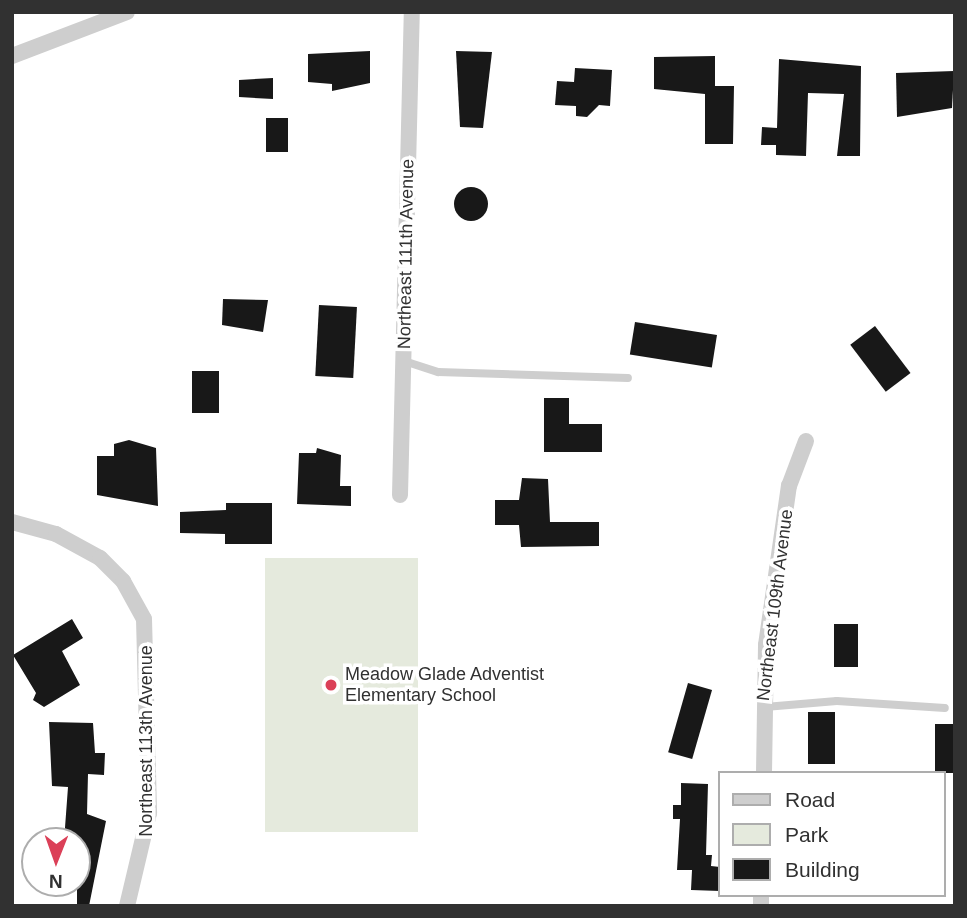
<!DOCTYPE html>
<html>
<head>
<meta charset="utf-8">
<style>
	body { margin:0 }
	#map { position:relative; width:967px; height:918px; overflow:hidden; background:#fff; font-family:Helvetica,sans-serif }
	div>[style] { position:absolute }
	[style*='--x'] { left:calc(var(--x)*1px); top:calc(var(--y)*1px); width:calc(var(--w)*1px); rotate:calc(var(--a)*1deg) }
	.green>* { inset:0; background:#e5eadd; transform-origin:0 0 }
	.building>* { inset:0; background:#181818; transform-origin:0 0 }
	.round { border-radius:50% }
	.lane>* { height:8px; margin:-4px; padding:0 4px; transform-origin:4px; border-radius:4px; background:#cecece }
	.street>* { height:16px; margin:-8px; padding:0 8px; transform-origin:8px; border-radius:8px; background:#cecece }
	.dots>* { width:19px; height:19px; translate:-50% -50%; box-sizing:border-box; border:4px solid #fff; border-radius:50% }
	span { translate:-50% -50%; white-space:nowrap; text-align:center; line-height:1.15; -webkit-text-stroke:7px #fff; paint-order:stroke }
	.street-label { font-size:18px; color:#313131 }
	.poi-label { font-size:18px; color:#313131 }
	.left { translate:0 -50%; text-align:left }
	.frame { position:absolute; inset:0; border:14px solid #313131; pointer-events:none }
	.legend { position:absolute; left:718px; top:771px; width:228px; height:126px; box-sizing:border-box; background:#fff; border:2px solid #adadad; margin:0; padding:9px 12px; list-style:none; font-size:21px; color:#313131 }
	.legend li { display:flex; align-items:center; gap:14px; height:35px }
	.legend b { width:35px; border:2px solid #adadad }
	.north { position:absolute; left:21px; top:827px; width:70px; height:70px; box-sizing:border-box; background:#fff; border:2px solid #adadad; border-radius:50%; rotate:181deg; font-size:19px; font-weight:700; line-height:28px; text-align:center; color:#313131 }
	.north::after { content:''; display:block; margin:auto; width:24px; height:32px; background:#db4058; clip-path:polygon(50% 0,100% 100%,50% 72%,0 100%) }
</style>
</head>
<body>
<div id="map">
	<div class="green">
		<i style="left:265px;top:558px;width:153px;height:274px"></i>
	</div>
	<div class="building">
		<i style="clip-path:polygon(370px 51px,370px 83px,332px 91px,332px 84px,308px 82px,308px 54px)"></i>
		<i style="clip-path:polygon(456px 51px,492px 52px,483px 128px,460px 127px)"></i>
		<i style="clip-path:polygon(715px 56px,715px 86px,734px 86px,733px 144px,705px 144px,705px 94px,654px 89px,654px 57px)"></i>
		<i style="clip-path:polygon(779px 59px,861px 66px,860px 156px,837px 156px,844px 94px,808px 93px,806px 156px,776px 155px,776px 145px,761px 145px,762px 127px,777px 128px)"></i>
		<i style="clip-path:polygon(575px 68px,612px 70px,610px 106px,599px 105px,587px 117px,576px 116px,576px 106px,555px 105px,557px 81px,574px 82px)"></i>
		<i style="clip-path:polygon(954px 71px,952px 108px,897px 117px,896px 73px)"></i>
		<i style="clip-path:polygon(273px 78px,273px 99px,239px 97px,239px 80px)"></i>
		<i style="left:288px;top:118px;width:34px;height:22px;rotate:90deg"></i>
		<i class="round" style="left:454px;top:187px;width:34px;height:34px"></i>
		<i style="clip-path:polygon(223px 299px,268px 300px,263px 332px,222px 325px)"></i>
		<i style="left:319px;top:305px;width:38px;height:71px;rotate:3deg"></i>
		<i style="left:635px;top:322px;width:83px;height:33px;rotate:9deg"></i>
		<i style="left:875px;top:326px;width:59px;height:31px;rotate:53deg"></i>
		<i style="left:192px;top:371px;width:27px;height:42px"></i>
		<i style="clip-path:polygon(544px 398px,569px 398px,569px 424px,602px 424px,602px 452px,544px 452px)"></i>
		<i style="clip-path:polygon(129px 440px,156px 448px,158px 506px,97px 495px,97px 456px,114px 456px,114px 444px)"></i>
		<i style="clip-path:polygon(317px 448px,341px 455px,340px 486px,351px 486px,351px 506px,297px 504px,299px 453px,316px 453px)"></i>
		<i style="clip-path:polygon(522px 478px,548px 479px,550px 522px,599px 522px,599px 546px,521px 547px,519px 525px,495px 525px,495px 500px,519px 500px)"></i>
		<i style="clip-path:polygon(226px 503px,272px 503px,272px 544px,225px 544px,225px 534px,180px 533px,180px 512px,226px 510px)"></i>
		<i style="clip-path:polygon(72px 619px,83px 638px,62px 651px,80px 685px,44px 707px,33px 700px,36px 693px,13px 655px)"></i>
		<i style="left:834px;top:624px;width:24px;height:43px"></i>
		<i style="left:688px;top:683px;width:25px;height:72px;rotate:16deg"></i>
		<i style="left:808px;top:712px;width:27px;height:52px"></i>
		<i style="clip-path:polygon(49px 722px,93px 723px,95px 753px,105px 753px,104px 775px,88px 774px,87px 814px,106px 821px,89px 906px,77px 906px,77px 841px,64px 841px,68px 787px,52px 786px)"></i>
		<i style="left:935px;top:724px;width:20px;height:49px"></i>
		<i style="clip-path:polygon(681px 783px,708px 784px,706px 855px,712px 855px,711px 866px,720px 867px,720px 891px,691px 890px,692px 870px,677px 870px,680px 819px,673px 819px,673px 805px,681px 805px)"></i>
	</div>
	<div class="lane">
		<i style="--x:404;--y:361;--w:36;--a:18"></i>
		<i style="--x:438;--y:372;--w:190;--a:1.8"></i>
		<i style="--x:765;--y:707;--w:72;--a:-4.8"></i>
		<i style="--x:837;--y:701;--w:108;--a:3.7"></i>
	</div>
	<div class="street">
		<i style="--x:12;--y:56;--w:123;--a:-20.9"></i>
		<i style="--x:400;--y:495;--w:483;--a:-88.6"></i>
		<i style="--x:12;--y:522;--w:46;--a:15.3"></i>
		<i style="--x:56;--y:534;--w:50;--a:28.6"></i>
		<i style="--x:100;--y:558;--w:33;--a:45"></i>
		<i style="--x:123;--y:581;--w:43;--a:61.1"></i>
		<i style="--x:144;--y:619;--w:194;--a:88.5"></i>
		<i style="--x:149;--y:813;--w:96;--a:103.3"></i>
		<i style="--x:764;--y:773;--w:128;--a:-89.1"></i>
		<i style="--x:766;--y:645;--w:161;--a:-81.8"></i>
		<i style="--x:789;--y:486;--w:48;--a:-69.3"></i>
		<i style="--x:761;--y:906;--w:11;--a:-90"></i>
	</div>
	<div class="dots">
		<i style="left:331px;top:685px;background:#db4058"></i>
	</div>
	<div class="street-label">
		<span style="left:406px;top:254px;rotate:-89deg">Northeast 111th Avenue</span>
		<span style="left:775px;top:605px;rotate:-83deg">Northeast 109th Avenue</span>
		<span style="left:146px;top:741px;rotate:-90deg">Northeast 113th Avenue</span>
	</div>
	<div class="poi-label">
		<span class="left" style="left:345px;top:685px">Meadow Glade Adventist<br>Elementary School</span>
	</div>
	<div class="frame"></div>
	<ul class="legend">
	<li><b style="height:9px;background:#cecece"></b>Road</li>
	<li><b style="height:19px;background:#e5eadd"></b>Park</li>
	<li><b style="height:19px;background:#181818"></b>Building</li>
	</ul>
	<div class="north">N</div>
</div>
</body>
</html>
